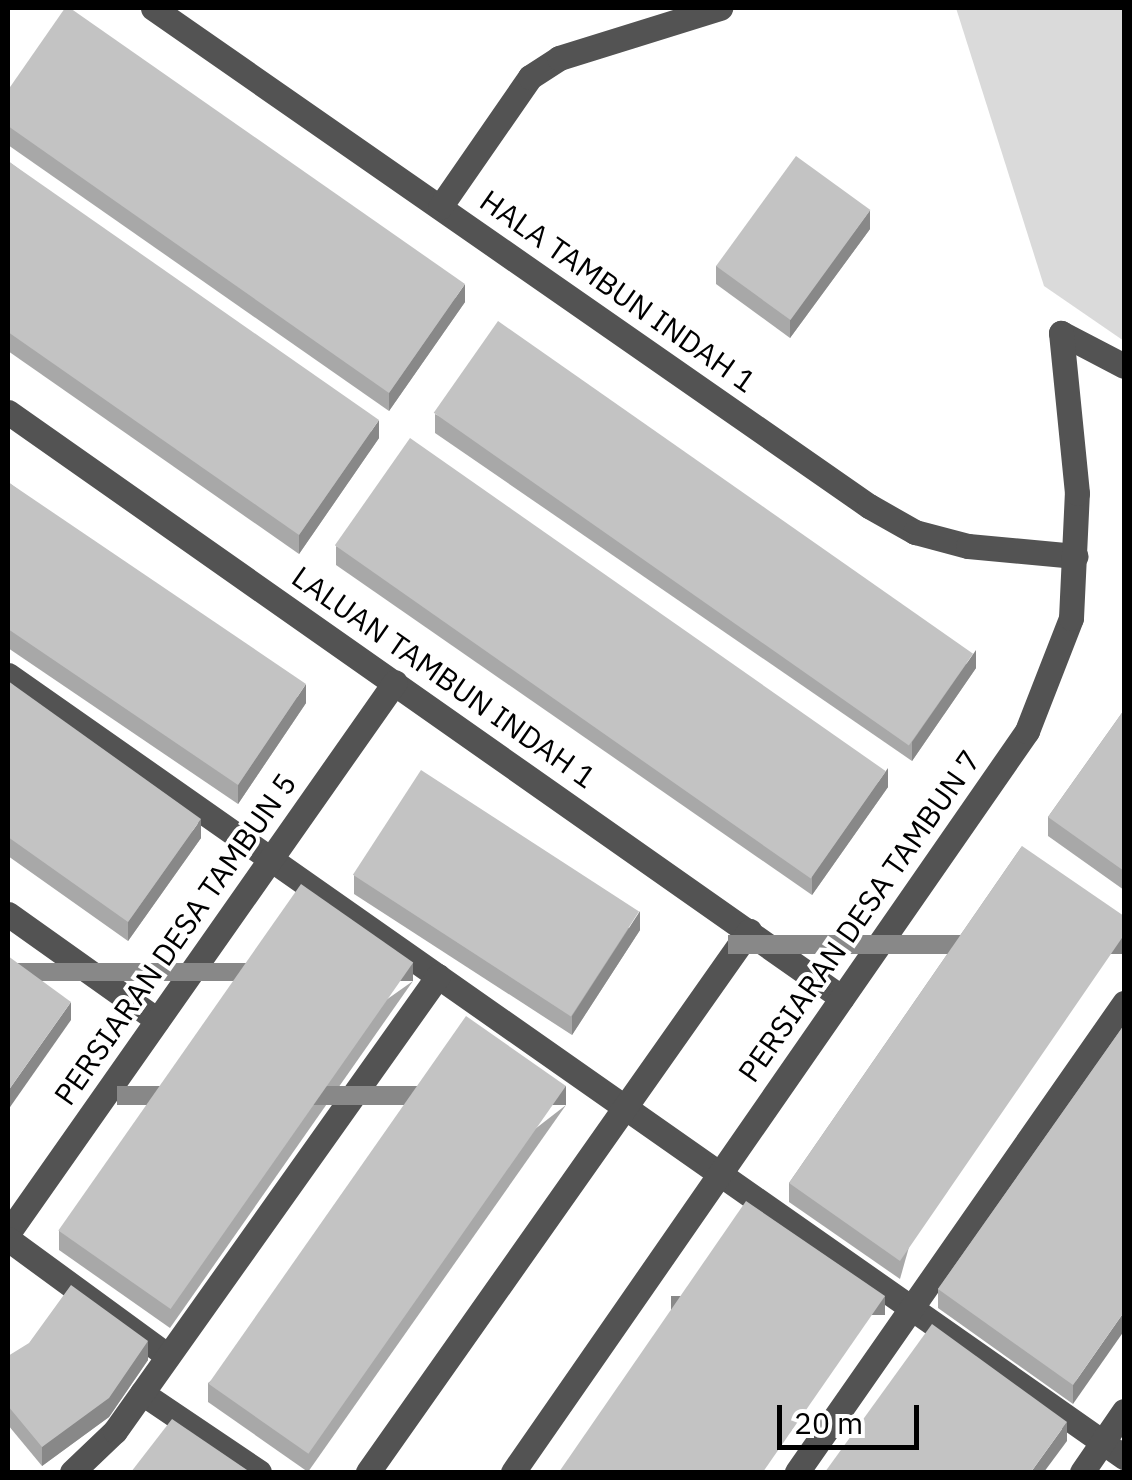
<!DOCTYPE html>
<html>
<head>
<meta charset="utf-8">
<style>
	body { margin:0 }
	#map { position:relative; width:1132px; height:1480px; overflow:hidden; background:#fff; font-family:"IBM Plex Sans",sans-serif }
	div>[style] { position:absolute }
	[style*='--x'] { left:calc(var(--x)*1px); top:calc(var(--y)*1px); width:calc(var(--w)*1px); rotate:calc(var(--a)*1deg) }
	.green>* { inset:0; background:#dadada }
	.minor>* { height:25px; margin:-12.5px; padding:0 12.5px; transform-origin:12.5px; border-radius:12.5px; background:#535353 }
	.wall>* { inset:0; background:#a8a8a8 }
	.shaded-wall>* { inset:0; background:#888; transform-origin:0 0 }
	.building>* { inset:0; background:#c3c3c3; transform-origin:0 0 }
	span { translate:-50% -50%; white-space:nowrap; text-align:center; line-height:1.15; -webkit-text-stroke:8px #fff; paint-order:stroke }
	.street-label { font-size:30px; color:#000 }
	.frame { position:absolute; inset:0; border:10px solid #000; pointer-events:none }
	.scale { position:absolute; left:777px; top:1405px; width:142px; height:45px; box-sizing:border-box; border:5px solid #000; border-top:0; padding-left:12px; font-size:30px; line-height:35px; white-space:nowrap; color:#000; -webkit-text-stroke:8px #fff; paint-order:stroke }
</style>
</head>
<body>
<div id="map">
	<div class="green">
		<i style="clip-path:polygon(956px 8px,1124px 8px,1124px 341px,1044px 286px)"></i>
	</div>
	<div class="minor">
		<i style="--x:153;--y:8;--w:872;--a:34.82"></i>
		<i style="--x:869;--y:506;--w:53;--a:29.5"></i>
		<i style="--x:915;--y:532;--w:55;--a:14.8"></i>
		<i style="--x:968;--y:546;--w:108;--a:5.3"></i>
		<i style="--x:440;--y:207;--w:158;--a:-55.3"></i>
		<i style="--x:530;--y:77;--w:35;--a:-33"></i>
		<i style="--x:559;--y:58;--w:169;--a:-17.3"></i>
		<i style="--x:1061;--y:333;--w:71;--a:27.6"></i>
		<i style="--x:8;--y:412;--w:1019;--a:35.09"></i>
		<i style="--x:8;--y:675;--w:1363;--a:35.02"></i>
		<i style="--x:8;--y:914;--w:183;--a:35.4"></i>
		<i style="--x:8;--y:1233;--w:673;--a:-54.92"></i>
		<i style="--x:8;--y:1239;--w:198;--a:36.2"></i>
		<i style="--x:142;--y:1393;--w:141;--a:34"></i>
		<i style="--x:72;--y:1472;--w:59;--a:-43.6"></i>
		<i style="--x:115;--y:1431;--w:558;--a:-54.63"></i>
		<i style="--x:368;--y:1472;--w:662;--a:-54.84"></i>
		<i style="--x:513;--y:1472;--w:902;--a:-55.25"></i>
		<i style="--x:1027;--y:731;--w:121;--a:-68.7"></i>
		<i style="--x:1071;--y:618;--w:125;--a:-87.3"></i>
		<i style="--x:1077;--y:493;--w:161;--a:-95.7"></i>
		<i style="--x:797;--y:1472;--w:572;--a:-55.11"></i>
		<i style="--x:1082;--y:1472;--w:74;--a:-55.5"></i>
	</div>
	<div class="wall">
		<i style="clip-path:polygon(8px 90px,465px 302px,389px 411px,8px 145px)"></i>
		<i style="clip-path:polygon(8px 161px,379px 438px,299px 554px,8px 351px)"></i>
		<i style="clip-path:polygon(870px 229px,790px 338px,716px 284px,716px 266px)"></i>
		<i style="clip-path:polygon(435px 414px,976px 668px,912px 761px,435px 433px)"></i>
		<i style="clip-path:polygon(8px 482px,306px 703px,238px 804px,8px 648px)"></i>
		<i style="clip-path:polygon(336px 546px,888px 787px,812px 895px,336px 565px)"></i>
		<i style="clip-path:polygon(8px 681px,201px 838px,128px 941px,8px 856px)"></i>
		<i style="clip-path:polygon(1124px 710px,1124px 890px,1048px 836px,1048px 817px)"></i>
		<i style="clip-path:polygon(1022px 846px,900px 1279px,789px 1202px,789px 1183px)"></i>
		<i style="clip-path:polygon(354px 875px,640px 930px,572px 1035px,354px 894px)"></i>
		<i style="clip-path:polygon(413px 981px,170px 1328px,59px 1250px,59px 1231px)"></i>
		<i style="clip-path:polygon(1124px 1025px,1073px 1404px,938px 1308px,938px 1289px)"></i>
		<i style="clip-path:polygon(566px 1105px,308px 1472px,208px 1402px,208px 1383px)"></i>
		<i style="clip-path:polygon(8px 1356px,148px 1360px,109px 1417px,42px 1466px,8px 1425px)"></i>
	</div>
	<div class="shaded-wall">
		<i style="clip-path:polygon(870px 210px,870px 229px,790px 338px,790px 319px)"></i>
		<i style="clip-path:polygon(465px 284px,465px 302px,389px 411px,389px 393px)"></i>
		<i style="clip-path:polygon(379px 420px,379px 438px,299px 554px,299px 535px)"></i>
		<i style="clip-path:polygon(976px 650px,976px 668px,912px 761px,912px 742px)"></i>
		<i style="clip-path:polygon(306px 684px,306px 703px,238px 804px,238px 785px)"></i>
		<i style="clip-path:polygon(888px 768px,888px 787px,812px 895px,812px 876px)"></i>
		<i style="clip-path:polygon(201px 819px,201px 838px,128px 941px,128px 922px)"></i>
		<i style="clip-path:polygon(640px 911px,640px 930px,572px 1035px,572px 1016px)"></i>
		<i style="left:1124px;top:935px;width:19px;height:396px;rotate:90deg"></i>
		<i style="left:413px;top:963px;width:18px;height:423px;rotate:90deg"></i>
		<i style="clip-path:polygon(71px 1002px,71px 1020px,8px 1110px,8px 1091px)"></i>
		<i style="left:566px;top:1086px;width:19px;height:449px;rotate:90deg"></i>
		<i style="left:885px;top:1296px;width:19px;height:214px;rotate:90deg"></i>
		<i style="clip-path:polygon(1124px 1312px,1124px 1331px,1073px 1404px,1073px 1385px)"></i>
		<i style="clip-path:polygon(148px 1341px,148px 1360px,109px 1417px,42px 1466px,42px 1447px)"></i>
		<i style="clip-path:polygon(1067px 1422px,1067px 1441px,1044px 1472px,1031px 1472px)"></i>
	</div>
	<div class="building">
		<i style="clip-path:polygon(65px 8px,70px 8px,465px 284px,389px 393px,8px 126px,8px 90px)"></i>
		<i style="left:796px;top:156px;width:92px;height:136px;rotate:36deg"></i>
		<i style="clip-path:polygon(8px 161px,379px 420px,299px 535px,8px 332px)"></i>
		<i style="left:498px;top:321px;width:580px;height:112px;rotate:35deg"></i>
		<i style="left:410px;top:438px;width:581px;height:131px;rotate:35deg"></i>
		<i style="clip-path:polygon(8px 482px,306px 684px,238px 785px,8px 629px)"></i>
		<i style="clip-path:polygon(8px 681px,201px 819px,128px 922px,8px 837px)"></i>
		<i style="clip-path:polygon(1124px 710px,1124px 871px,1048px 817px)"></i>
		<i style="left:421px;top:770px;width:260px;height:125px;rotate:33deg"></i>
		<i style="clip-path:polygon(1022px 846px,1124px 916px,1124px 935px,900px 1261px,789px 1183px)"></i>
		<i style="left:301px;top:884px;width:137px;height:423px;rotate:35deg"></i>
		<i style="clip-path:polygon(8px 956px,71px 1002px,8px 1091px)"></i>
		<i style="left:466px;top:1016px;width:122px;height:449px;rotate:35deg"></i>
		<i style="clip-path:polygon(1124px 1025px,1124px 1312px,1073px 1385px,938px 1289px)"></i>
		<i style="clip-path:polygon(746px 1201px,885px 1296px,763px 1472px,559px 1472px)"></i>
		<i style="clip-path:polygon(71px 1285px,148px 1341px,109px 1398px,42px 1447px,8px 1406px,8px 1356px,29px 1343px)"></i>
		<i style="clip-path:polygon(932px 1324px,1067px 1422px,1031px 1472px,825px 1472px)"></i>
		<i style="clip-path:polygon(172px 1419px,250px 1472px,131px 1472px)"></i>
	</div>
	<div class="street-label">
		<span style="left:618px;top:291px;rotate:35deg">HALA TAMBUN INDAH 1</span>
		<span style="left:444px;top:677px;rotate:35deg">LALUAN TAMBUN INDAH 1</span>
		<span style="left:859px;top:916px;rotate:-55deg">PERSIARAN DESA TAMBUN 7</span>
		<span style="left:175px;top:939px;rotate:-55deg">PERSIARAN DESA TAMBUN 5</span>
	</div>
	<div class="frame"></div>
	<div class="scale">20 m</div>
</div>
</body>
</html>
